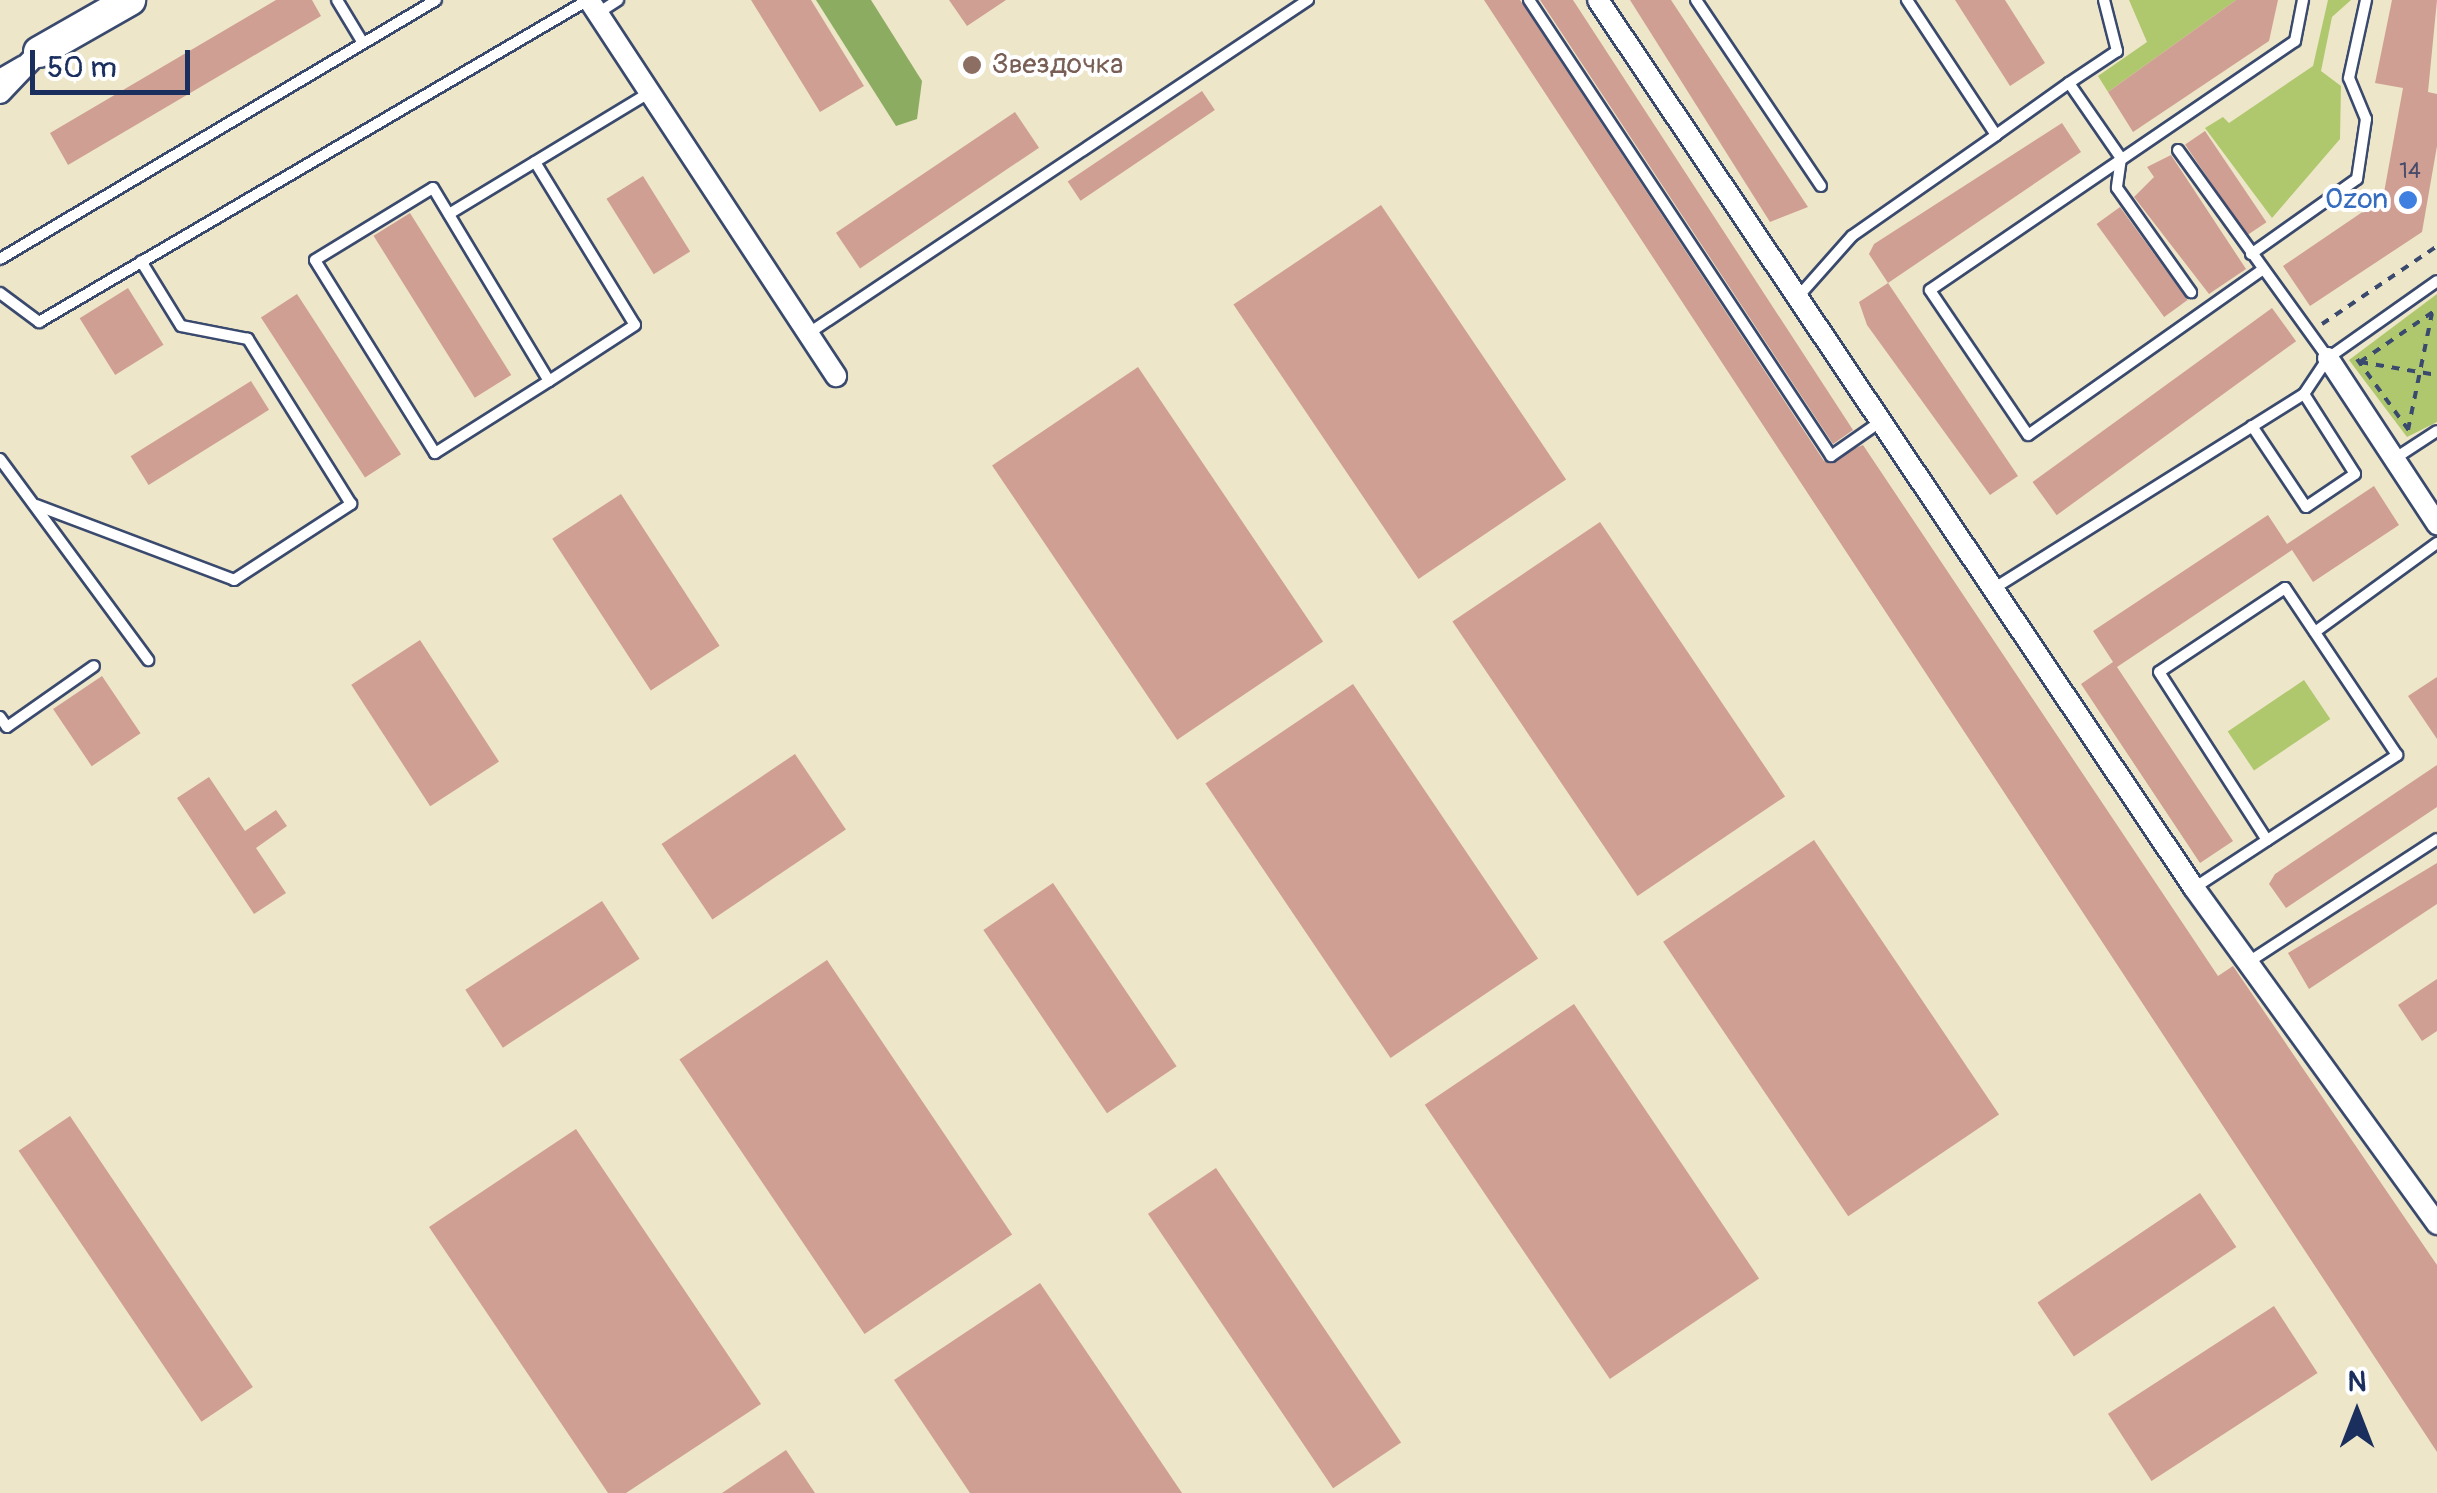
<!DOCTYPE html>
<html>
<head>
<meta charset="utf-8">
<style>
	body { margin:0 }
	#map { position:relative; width:2437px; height:1493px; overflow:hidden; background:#ede6c9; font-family:Pangolin,sans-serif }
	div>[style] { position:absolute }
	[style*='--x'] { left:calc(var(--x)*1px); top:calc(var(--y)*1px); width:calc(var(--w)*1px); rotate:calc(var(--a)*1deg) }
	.green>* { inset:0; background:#afc86e; transform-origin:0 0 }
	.forest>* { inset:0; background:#8bac61 }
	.building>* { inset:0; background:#d09f93; transform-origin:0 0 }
	.path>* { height:4px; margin-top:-2px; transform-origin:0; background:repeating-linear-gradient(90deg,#3a4a6e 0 8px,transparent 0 16px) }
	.roads { filter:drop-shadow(2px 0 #3a4a6e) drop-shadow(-2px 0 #3a4a6e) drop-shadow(0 2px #3a4a6e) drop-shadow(0 -2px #3a4a6e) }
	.lane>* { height:10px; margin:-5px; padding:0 5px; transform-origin:5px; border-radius:5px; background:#fff }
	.street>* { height:20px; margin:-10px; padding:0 10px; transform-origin:10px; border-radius:10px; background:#fff }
	.secondary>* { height:30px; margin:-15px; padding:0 15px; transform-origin:15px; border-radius:15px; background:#fff }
	.dots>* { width:28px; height:28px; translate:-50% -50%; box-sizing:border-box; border:5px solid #fff; border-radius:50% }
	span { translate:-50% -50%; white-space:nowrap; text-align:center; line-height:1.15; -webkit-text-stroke:8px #fff; paint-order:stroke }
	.number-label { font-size:22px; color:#484b6b }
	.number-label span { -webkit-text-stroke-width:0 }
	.education-label { font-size:28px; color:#785e54 }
	.left { translate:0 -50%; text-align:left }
	.shop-label { font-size:28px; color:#366cbe }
	.right { translate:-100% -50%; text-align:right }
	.north { position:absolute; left:2307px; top:1363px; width:100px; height:100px; -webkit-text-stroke:8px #fff; paint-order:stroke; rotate:0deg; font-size:28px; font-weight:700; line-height:40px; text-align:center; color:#1b2f5e }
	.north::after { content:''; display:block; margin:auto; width:35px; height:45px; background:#1b2f5e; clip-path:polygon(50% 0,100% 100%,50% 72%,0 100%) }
	.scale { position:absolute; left:30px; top:50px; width:160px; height:45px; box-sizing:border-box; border:5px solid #1b2f5e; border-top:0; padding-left:12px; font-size:30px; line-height:35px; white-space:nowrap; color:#1b2f5e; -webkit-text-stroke:8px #fff; paint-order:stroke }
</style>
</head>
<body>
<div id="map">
	<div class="green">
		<i style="clip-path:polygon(2129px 0,2236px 0,2108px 92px,2098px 76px,2147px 42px)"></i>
		<i style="clip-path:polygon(2328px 0,2351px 0,2332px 17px,2321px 71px,2341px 86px,2340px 139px,2272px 218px,2205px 128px,2223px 117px,2229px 123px,2313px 66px)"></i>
		<i style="clip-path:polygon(2437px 294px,2437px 422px,2407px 437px,2349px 360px)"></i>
		<i style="left:2304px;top:680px;width:47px;height:92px;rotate:56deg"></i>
	</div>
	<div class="forest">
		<i style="clip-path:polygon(816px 0,871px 0,922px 81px,917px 119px,896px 126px)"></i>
	</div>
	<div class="building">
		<i style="clip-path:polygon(276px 0,312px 0,321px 16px,68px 165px,50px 133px)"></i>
		<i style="clip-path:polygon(751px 0,811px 0,864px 86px,820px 112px)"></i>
		<i style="clip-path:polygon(949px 0,1006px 0,967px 26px)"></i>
		<i style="clip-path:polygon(1484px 0,1520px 0,1824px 461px,1863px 445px,2218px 976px,2233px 966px,2437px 1265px,2437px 1452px)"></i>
		<i style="clip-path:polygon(1540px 0,1573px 0,1853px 430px,1833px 444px)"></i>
		<i style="clip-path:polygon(1630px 0,1671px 0,1808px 207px,1770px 222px)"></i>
		<i style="clip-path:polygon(1955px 0,2005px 0,2045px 63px,2010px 86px)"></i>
		<i style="clip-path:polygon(2236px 0,2278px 0,2269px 41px,2133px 132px,2108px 92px)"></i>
		<i style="clip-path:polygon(2392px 0,2437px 0,2428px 92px,2437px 94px,2437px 146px,2422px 232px,2310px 306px,2283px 266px,2383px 198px,2403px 88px,2375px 83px)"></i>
		<i style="left:1202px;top:91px;width:23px;height:162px;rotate:56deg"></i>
		<i style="left:1015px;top:112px;width:43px;height:216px;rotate:56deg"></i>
		<i style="clip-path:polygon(2062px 123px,2081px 152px,1888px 283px,1869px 254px,1874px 244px)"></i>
		<i style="left:2205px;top:131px;width:110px;height:24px;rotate:56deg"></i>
		<i style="clip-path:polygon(2171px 155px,2246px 269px,2209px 294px,2134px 197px,2154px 177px,2147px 167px)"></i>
		<i style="left:643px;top:176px;width:89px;height:43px;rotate:58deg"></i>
		<i style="left:1381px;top:205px;width:331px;height:178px;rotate:56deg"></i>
		<i style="left:2120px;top:207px;width:115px;height:29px;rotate:54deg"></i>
		<i style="left:410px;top:213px;width:191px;height:43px;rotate:58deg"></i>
		<i style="clip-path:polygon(1888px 283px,2018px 476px,1990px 495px,1867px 325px,1859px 302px)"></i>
		<i style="left:128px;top:288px;width:67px;height:57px;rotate:58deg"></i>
		<i style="left:297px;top:294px;width:191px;height:43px;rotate:57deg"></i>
		<i style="left:2272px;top:308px;width:41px;height:296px;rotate:54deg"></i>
		<i style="left:1138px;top:367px;width:331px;height:176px;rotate:56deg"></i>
		<i style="left:251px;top:381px;width:34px;height:142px;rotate:58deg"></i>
		<i style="clip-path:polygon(2374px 486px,2399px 525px,2313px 582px,2292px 550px,2117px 667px,2233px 841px,2200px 863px,2081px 684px,2113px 662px,2093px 631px,2268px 515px,2287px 544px)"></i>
		<i style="left:621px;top:494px;width:181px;height:82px;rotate:57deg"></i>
		<i style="left:1600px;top:522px;width:331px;height:178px;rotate:56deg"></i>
		<i style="left:420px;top:640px;width:145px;height:82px;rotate:57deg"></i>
		<i style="left:102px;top:676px;width:69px;height:59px;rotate:56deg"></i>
		<i style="clip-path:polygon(2437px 677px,2437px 739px,2408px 696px)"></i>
		<i style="left:1353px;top:684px;width:331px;height:178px;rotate:56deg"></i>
		<i style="left:795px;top:754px;width:91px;height:161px;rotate:56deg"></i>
		<i style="clip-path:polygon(2437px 765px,2437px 807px,2286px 908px,2269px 884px,2275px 874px)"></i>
		<i style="clip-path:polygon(209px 777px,245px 831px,276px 810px,287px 826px,256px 848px,286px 893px,254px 914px,177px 798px)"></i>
		<i style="left:1814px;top:840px;width:331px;height:182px;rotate:56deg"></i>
		<i style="clip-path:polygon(2437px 863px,2437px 904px,2309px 989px,2288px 953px)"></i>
		<i style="left:1053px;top:883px;width:221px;height:84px;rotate:56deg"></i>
		<i style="left:602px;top:901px;width:69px;height:163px;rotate:57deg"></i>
		<i style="left:827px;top:960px;width:331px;height:178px;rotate:56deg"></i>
		<i style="clip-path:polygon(2437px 979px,2437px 1031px,2422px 1041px,2398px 1005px)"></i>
		<i style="left:1574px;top:1004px;width:331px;height:180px;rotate:56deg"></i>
		<i style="left:70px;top:1116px;width:327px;height:62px;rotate:56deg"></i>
		<i style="clip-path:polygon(576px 1129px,761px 1404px,626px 1493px,608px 1493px,429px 1227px)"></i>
		<i style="left:1216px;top:1168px;width:331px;height:82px;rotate:56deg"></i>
		<i style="left:2200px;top:1193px;width:65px;height:196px;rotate:56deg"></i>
		<i style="clip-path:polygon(1040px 1283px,1182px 1493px,970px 1493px,894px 1380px)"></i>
		<i style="left:2274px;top:1306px;width:80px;height:198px;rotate:57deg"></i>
		<i style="clip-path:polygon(786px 1450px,815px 1493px,722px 1493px)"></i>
	</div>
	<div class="path">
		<i style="--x:2322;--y:324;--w:139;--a:-34.1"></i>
		<i style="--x:2357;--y:359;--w:90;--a:54"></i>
		<i style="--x:2360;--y:362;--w:93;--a:-34.5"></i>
		<i style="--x:2360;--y:362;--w:78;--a:9.6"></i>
		<i style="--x:2408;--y:430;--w:119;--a:-78.4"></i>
	</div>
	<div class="roads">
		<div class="lane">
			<i style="--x:337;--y:0;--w:50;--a:58.8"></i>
			<i style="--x:1529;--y:0;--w:547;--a:56.48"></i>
			<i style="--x:1831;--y:456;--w:60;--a:-34.8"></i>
			<i style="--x:1696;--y:0;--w:224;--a:56.1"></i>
			<i style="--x:2104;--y:0;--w:53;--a:75.7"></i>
			<i style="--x:2117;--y:51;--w:58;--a:146.3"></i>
			<i style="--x:2069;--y:83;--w:91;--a:55.3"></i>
			<i style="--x:2121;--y:158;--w:30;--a:98"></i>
			<i style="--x:2117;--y:188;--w:128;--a:54.6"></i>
			<i style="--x:598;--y:13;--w:24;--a:-33"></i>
			<i style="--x:0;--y:74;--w:24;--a:-30"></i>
			<i style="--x:1996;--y:135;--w:90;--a:-35.5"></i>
			<i style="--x:2178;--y:150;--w:256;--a:54.2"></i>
			<i style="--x:535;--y:162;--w:191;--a:58.5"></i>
			<i style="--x:635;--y:325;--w:103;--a:146.9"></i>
			<i style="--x:433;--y:188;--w:225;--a:59"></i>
			<i style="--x:549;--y:381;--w:135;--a:147.7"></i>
			<i style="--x:435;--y:453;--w:227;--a:-121.9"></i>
			<i style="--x:315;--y:260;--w:138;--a:-31.4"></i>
			<i style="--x:449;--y:214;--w:234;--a:-31.2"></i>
			<i style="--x:2251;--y:254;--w:130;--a:-35.3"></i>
			<i style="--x:2357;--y:179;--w:61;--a:-81.5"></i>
			<i style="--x:2366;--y:119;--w:44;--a:-112.5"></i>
			<i style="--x:2349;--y:78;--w:80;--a:-77.7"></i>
			<i style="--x:0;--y:259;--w:507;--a:-30.71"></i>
			<i style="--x:2262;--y:270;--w:286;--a:144.8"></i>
			<i style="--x:2028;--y:435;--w:175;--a:-124.1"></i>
			<i style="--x:1930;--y:290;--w:442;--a:-34.3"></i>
			<i style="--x:2295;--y:41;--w:42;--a:-79"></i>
			<i style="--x:0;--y:293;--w:49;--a:36.6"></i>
			<i style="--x:39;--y:322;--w:636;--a:-30.39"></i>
			<i style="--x:1797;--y:298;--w:83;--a:-48.4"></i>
			<i style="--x:1852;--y:236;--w:176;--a:-35"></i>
			<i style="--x:1996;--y:135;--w:162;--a:-123.4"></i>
			<i style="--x:809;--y:333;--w:600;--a:-33.72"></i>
			<i style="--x:2252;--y:426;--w:97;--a:56.3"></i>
			<i style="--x:2306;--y:507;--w:59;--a:-34"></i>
			<i style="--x:2355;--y:474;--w:95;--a:-122.5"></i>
			<i style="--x:0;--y:459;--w:250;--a:53.6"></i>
			<i style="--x:2394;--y:459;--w:51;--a:-33.1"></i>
			<i style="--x:36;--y:505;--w:212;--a:20.7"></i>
			<i style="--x:234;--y:580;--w:140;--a:-33"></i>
			<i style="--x:351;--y:504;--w:195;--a:-122"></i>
			<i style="--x:248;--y:339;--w:68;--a:-169"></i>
			<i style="--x:181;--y:326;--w:76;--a:-121.6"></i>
			<i style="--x:1993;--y:589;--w:367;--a:-32.1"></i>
			<i style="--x:2304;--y:394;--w:43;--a:-56.3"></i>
			<i style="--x:2328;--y:358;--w:133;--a:-35.2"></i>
			<i style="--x:2315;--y:632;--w:151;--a:-36.1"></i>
			<i style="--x:0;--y:717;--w:12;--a:55"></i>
			<i style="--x:7;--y:727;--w:106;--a:-35"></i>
			<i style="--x:2194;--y:888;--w:243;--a:-33.2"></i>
			<i style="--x:2397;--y:755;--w:201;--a:-123.8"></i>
			<i style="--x:2285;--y:588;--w:151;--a:146.3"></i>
			<i style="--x:2159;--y:672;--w:200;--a:57.3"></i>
			<i style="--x:2250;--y:961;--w:223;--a:-33.1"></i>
		</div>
		<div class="street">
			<i style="--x:589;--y:0;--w:450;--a:56.7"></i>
			<i style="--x:1598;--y:0;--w:1069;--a:56.13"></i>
			<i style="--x:2194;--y:888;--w:415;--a:54.1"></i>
			<i style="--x:0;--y:93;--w:57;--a:-46.4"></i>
			<i style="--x:2328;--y:358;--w:199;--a:56.7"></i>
		</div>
		<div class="secondary">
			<i style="--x:39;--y:52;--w:105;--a:-29.7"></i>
		</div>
	</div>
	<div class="dots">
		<i style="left:972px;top:65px;background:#8d6e63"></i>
		<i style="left:2408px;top:200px;background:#3f7fe0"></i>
	</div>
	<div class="number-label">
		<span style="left:2410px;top:172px">14</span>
	</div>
	<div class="education-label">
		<span class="left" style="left:992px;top:65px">Звездочка</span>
	</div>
	<div class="shop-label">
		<span class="right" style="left:2388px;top:200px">Ozon</span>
	</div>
	<div class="north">N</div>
	<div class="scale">50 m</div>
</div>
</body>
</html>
